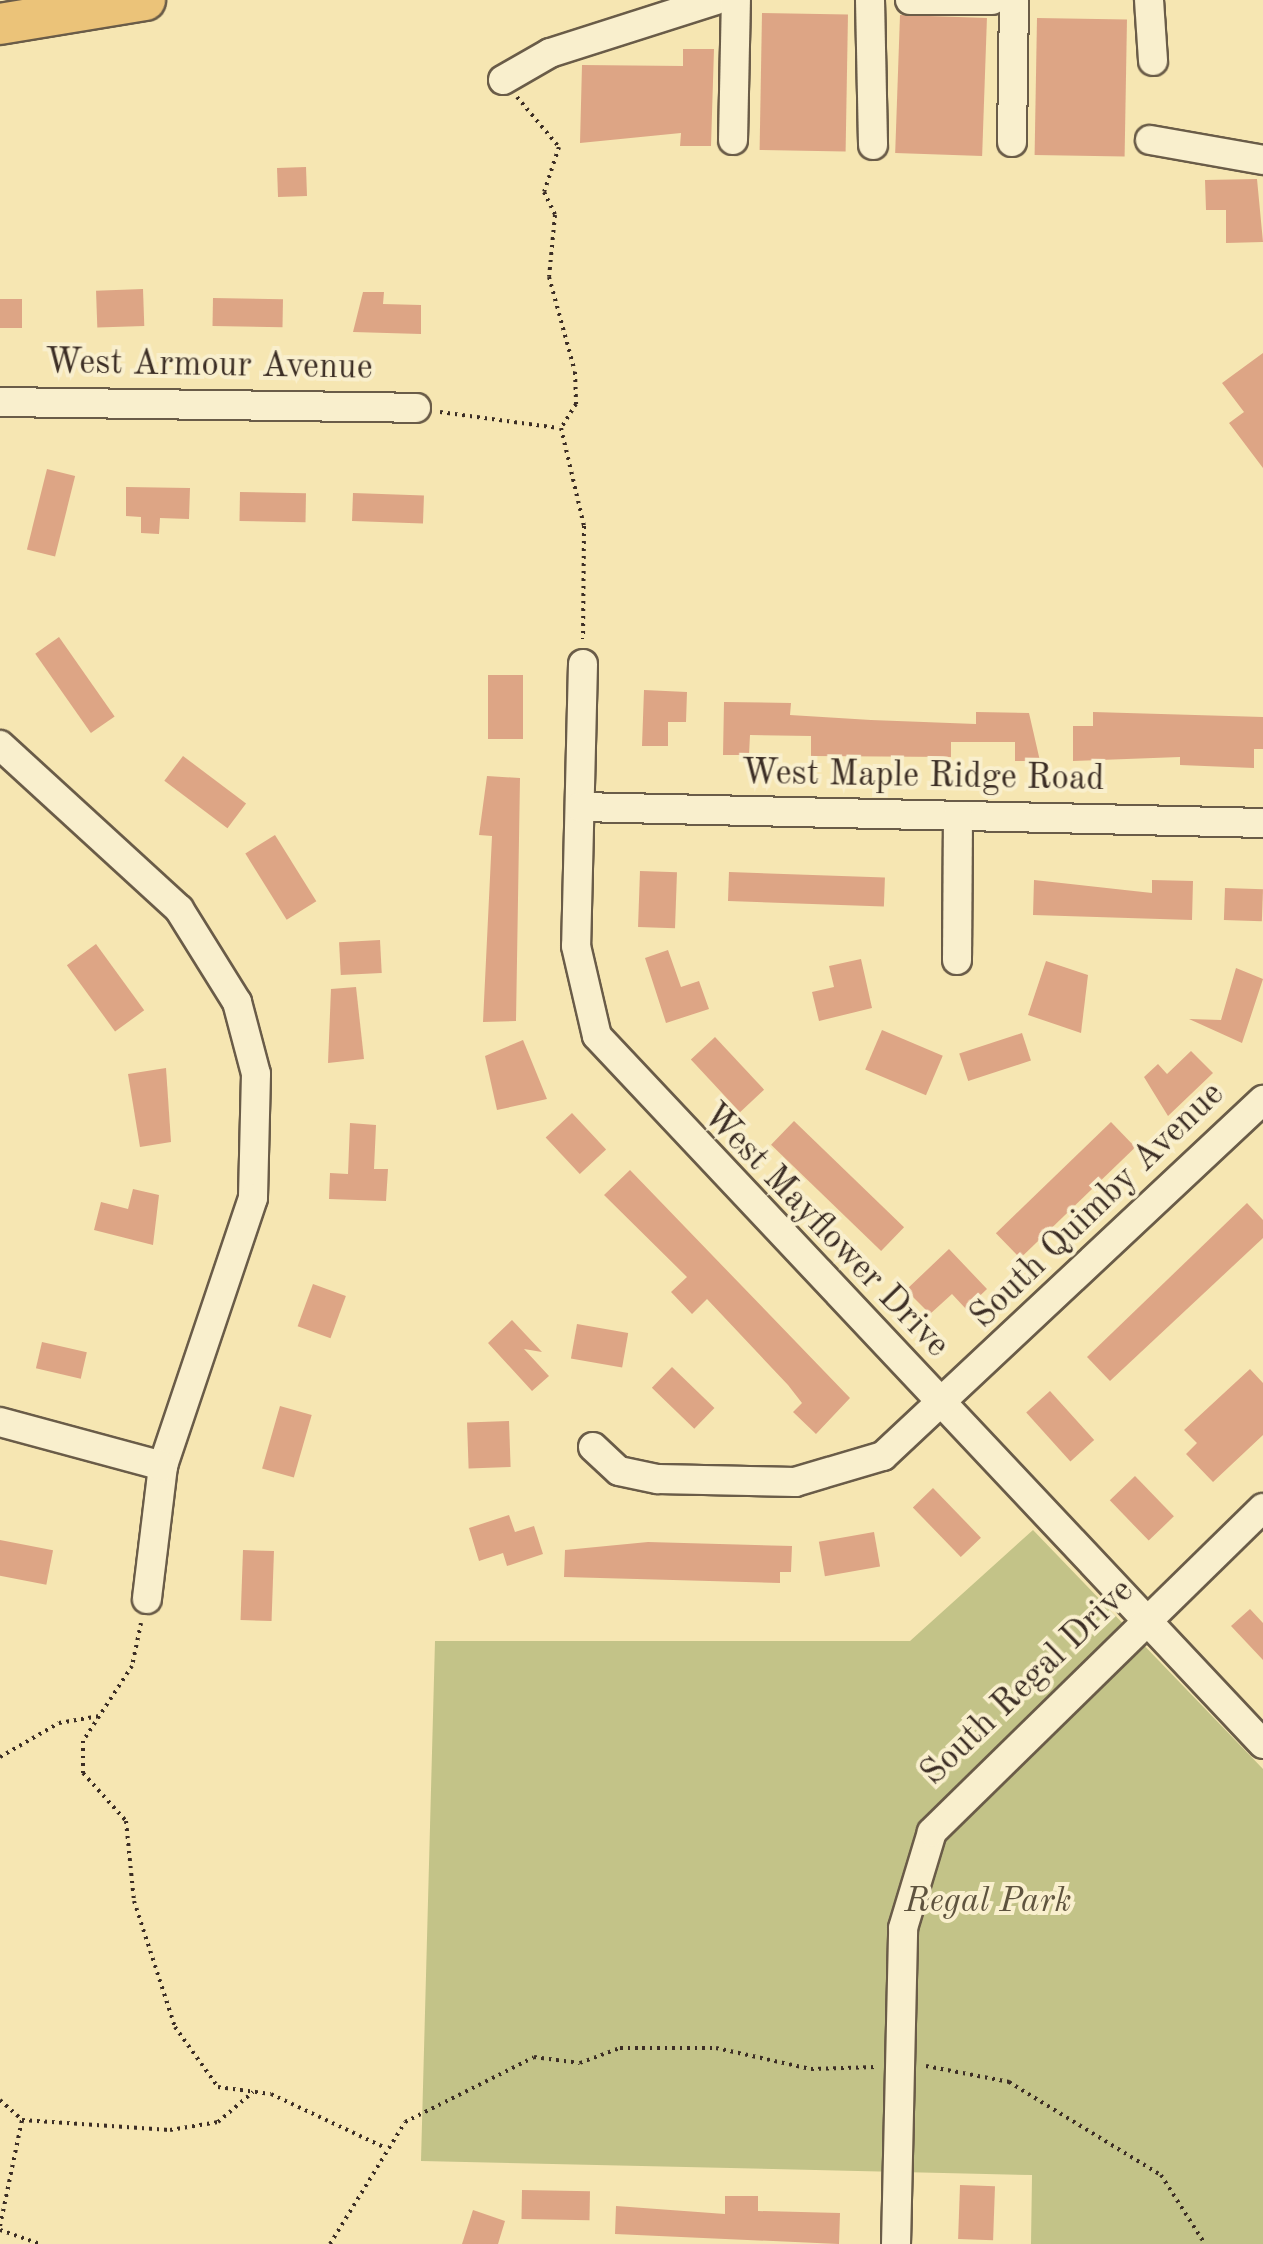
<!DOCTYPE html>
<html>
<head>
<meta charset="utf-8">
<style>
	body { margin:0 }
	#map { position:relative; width:1263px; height:2244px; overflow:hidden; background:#f6e6b2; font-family:"Old Standard TT",serif }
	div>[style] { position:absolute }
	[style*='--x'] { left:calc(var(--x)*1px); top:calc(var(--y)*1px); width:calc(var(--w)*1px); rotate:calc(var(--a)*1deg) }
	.green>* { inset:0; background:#c3c388 }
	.building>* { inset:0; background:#dda585; transform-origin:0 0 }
	.path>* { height:4px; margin-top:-2px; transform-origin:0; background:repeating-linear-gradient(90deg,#3c2e25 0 2.5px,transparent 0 7.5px) }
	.roads { filter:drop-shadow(2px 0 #6a5c48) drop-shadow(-2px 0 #6a5c48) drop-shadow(0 2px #6a5c48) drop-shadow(0 -2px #6a5c48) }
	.minor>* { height:28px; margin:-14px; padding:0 14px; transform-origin:14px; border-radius:14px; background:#f9efcd }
	.highway>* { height:40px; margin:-20px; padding:0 20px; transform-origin:20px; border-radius:20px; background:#ebc379 }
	span { translate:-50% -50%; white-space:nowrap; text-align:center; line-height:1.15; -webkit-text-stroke:8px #f9efcd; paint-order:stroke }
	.street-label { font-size:35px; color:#3c2e25 }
	.park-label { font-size:35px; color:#5e533e; font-style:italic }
</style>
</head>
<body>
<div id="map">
	<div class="green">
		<i style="clip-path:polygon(1033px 1530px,1263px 1769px,1263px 2244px,1031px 2244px,1032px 2175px,421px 2161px,435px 1641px,910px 1641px)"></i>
	</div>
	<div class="building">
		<i style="left:762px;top:13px;width:86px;height:137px;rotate:1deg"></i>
		<i style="left:900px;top:15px;width:87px;height:138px;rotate:2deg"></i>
		<i style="left:1037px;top:18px;width:90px;height:137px;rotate:1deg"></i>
		<i style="clip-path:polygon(683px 49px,714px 49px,711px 146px,680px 146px,681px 133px,580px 143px,582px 65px,683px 66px)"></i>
		<i style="left:306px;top:167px;width:29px;height:29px;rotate:88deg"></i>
		<i style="clip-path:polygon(1257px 179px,1263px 242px,1226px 243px,1226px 210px,1206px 210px,1205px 180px)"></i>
		<i style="left:143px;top:289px;width:37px;height:47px;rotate:88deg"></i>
		<i style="clip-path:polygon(363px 292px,384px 292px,383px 304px,421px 305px,421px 334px,353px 332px)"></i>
		<i style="left:213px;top:298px;width:70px;height:28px;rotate:1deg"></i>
		<i style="left:0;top:299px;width:22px;height:29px"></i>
		<i style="clip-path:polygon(1263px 353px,1263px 468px,1229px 423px,1244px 412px,1222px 383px)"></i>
		<i style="left:47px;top:469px;width:29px;height:83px;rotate:14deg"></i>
		<i style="clip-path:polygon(126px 487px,190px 488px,189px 519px,160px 518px,159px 534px,141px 533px,141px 517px,126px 516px)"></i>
		<i style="left:240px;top:492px;width:66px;height:29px;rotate:1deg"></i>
		<i style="left:353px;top:493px;width:71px;height:28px;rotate:2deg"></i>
		<i style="left:59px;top:637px;width:97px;height:29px;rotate:55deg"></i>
		<i style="left:488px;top:675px;width:35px;height:64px"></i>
		<i style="clip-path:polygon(644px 690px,687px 692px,686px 722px,668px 722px,668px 746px,642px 746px)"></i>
		<i style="clip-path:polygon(724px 702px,791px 703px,790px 715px,871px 720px,976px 724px,976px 712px,1029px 713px,1040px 761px,1015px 761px,1015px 742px,951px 742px,951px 757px,811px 756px,811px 736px,750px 735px,749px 755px,723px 755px)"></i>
		<i style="clip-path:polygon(1093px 712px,1263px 717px,1263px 749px,1254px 749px,1254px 768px,1180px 765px,1180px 757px,1073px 761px,1073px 726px,1093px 726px)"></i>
		<i style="left:183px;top:756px;width:79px;height:31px;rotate:37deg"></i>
		<i style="clip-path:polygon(487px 776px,520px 778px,516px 1021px,483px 1022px,492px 836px,479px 835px)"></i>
		<i style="left:275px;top:835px;width:78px;height:35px;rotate:58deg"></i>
		<i style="left:640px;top:871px;width:37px;height:56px;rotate:2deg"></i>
		<i style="left:729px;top:872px;width:156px;height:29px;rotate:2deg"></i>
		<i style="clip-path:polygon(1034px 880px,1152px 893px,1152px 880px,1193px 881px,1192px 920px,1033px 915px)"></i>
		<i style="left:1225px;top:888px;width:38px;height:32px;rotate:2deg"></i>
		<i style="left:380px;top:940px;width:33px;height:41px;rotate:87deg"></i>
		<i style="left:96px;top:944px;width:82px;height:36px;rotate:54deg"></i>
		<i style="clip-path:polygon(668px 950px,681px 987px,699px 981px,709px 1009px,666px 1023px,645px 958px)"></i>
		<i style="clip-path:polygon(861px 959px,872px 1008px,819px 1021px,812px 992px,834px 987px,829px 966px)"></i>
		<i style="clip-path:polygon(1046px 961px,1088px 975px,1081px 1033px,1028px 1015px)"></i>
		<i style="clip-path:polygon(1236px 968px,1263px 979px,1242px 1043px,1189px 1019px,1221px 1020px)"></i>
		<i style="clip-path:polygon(356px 987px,364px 1059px,328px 1063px,331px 989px)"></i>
		<i style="left:882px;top:1030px;width:66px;height:43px;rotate:23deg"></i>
		<i style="left:1022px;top:1033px;width:29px;height:66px;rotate:72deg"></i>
		<i style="left:715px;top:1037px;width:72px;height:33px;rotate:47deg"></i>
		<i style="clip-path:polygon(523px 1040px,547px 1099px,497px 1110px,485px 1056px)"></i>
		<i style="clip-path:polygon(1191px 1051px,1213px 1073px,1168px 1116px,1144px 1077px,1158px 1064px,1167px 1074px)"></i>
		<i style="clip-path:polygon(166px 1068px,171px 1142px,140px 1147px,128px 1074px)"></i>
		<i style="left:572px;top:1113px;width:50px;height:36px;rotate:47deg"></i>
		<i style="left:794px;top:1121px;width:153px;height:33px;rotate:44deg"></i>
		<i style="left:1111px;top:1122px;width:35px;height:160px;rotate:46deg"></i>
		<i style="clip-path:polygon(350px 1123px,376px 1125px,374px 1169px,388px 1169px,386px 1201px,329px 1199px,330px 1173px,348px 1174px)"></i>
		<i style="clip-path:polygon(630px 1170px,850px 1398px,816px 1434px,793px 1412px,802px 1403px,788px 1385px,707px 1299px,692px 1314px,671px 1292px,687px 1277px,604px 1195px)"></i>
		<i style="clip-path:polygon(133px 1189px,159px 1195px,153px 1245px,94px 1230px,101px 1202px,128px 1209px)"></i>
		<i style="clip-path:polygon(1247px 1203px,1263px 1220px,1263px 1238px,1110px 1381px,1087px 1357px)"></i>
		<i style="clip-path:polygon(949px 1249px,987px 1289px,966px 1309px,952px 1294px,930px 1314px,906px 1290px)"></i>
		<i style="left:313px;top:1284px;width:35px;height:45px;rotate:20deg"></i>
		<i style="clip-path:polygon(512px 1320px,542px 1352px,524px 1349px,549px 1376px,532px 1391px,488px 1343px)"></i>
		<i style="left:577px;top:1324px;width:52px;height:35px;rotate:10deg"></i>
		<i style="left:42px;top:1342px;width:46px;height:27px;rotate:13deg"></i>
		<i style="left:672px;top:1367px;width:59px;height:29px;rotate:44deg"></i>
		<i style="clip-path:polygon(1250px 1369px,1263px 1383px,1263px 1435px,1213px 1482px,1186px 1454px,1197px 1443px,1184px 1430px)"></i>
		<i style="left:1050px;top:1391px;width:66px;height:32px;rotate:48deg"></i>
		<i style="left:280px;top:1406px;width:33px;height:65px;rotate:16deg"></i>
		<i style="left:509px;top:1421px;width:46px;height:42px;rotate:88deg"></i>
		<i style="left:1135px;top:1476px;width:56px;height:35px;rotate:46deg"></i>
		<i style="left:933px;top:1488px;width:69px;height:28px;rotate:46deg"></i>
		<i style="clip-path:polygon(509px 1515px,515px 1532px,534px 1526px,543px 1554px,507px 1566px,503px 1553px,479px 1561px,469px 1528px)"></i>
		<i style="left:874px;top:1532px;width:35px;height:56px;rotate:80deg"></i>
		<i style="left:0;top:1540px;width:54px;height:35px;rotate:11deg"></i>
		<i style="clip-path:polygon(648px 1542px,792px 1546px,791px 1572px,780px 1572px,780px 1583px,564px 1577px,565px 1550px)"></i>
		<i style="left:243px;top:1550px;width:31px;height:70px;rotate:2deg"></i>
		<i style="clip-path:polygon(1250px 1609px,1263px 1623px,1263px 1660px,1231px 1626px)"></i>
		<i style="left:960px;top:2185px;width:35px;height:54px;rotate:2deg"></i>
		<i style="left:522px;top:2190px;width:68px;height:29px;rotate:1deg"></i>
		<i style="clip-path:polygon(725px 2196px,758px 2196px,758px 2211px,840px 2213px,839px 2244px,615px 2234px,616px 2206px,725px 2214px)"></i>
		<i style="clip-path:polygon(473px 2210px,505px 2221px,498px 2244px,462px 2244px)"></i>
	</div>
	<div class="path">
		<i style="--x:517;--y:97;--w:65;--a:50"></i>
		<i style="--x:559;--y:147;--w:47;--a:108.4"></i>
		<i style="--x:544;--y:192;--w:25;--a:64"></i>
		<i style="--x:555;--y:215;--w:62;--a:95.5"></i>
		<i style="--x:549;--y:277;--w:98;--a:74.7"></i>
		<i style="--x:575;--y:372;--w:32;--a:88"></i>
		<i style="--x:576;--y:404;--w:28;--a:122"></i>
		<i style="--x:561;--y:428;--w:101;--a:76.8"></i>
		<i style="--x:584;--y:526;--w:113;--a:90.5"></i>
		<i style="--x:440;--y:412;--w:120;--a:7.7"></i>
		<i style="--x:141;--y:1623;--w:44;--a:101.8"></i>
		<i style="--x:132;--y:1666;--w:90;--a:123.2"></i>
		<i style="--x:83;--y:1741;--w:32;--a:90"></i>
		<i style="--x:83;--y:1773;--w:64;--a:48.1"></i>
		<i style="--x:126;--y:1821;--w:80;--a:84.3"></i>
		<i style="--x:134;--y:1901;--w:133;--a:72"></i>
		<i style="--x:175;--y:2027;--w:74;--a:54.4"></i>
		<i style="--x:218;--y:2087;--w:53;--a:7.5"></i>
		<i style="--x:271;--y:2094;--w:127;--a:25.2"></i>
		<i style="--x:0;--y:1757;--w:68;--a:-30"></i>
		<i style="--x:59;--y:1723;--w:41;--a:-9.9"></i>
		<i style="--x:926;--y:2066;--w:85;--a:10.9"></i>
		<i style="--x:1009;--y:2082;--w:178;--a:31.5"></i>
		<i style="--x:1161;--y:2175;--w:82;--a:57.5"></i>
		<i style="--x:0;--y:2100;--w:30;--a:42"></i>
		<i style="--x:22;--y:2120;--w:148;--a:3.9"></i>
		<i style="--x:170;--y:2130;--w:49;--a:-9.5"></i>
		<i style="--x:218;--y:2122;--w:46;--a:-40.6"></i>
		<i style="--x:0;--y:2226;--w:108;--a:-78.3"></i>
		<i style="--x:0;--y:2230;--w:42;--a:19.3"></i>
		<i style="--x:330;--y:2244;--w:143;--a:-58.4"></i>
		<i style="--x:405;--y:2122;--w:144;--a:-26.7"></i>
		<i style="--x:534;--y:2057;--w:46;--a:7.4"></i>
		<i style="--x:580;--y:2063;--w:43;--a:-20.6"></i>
		<i style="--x:620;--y:2048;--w:96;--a:0"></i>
		<i style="--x:716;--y:2048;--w:97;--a:12.5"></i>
		<i style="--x:811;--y:2069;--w:65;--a:-1.8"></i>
	</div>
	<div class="roads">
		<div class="minor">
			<i style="--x:870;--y:0;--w:145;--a:88.8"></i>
			<i style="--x:910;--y:0;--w:82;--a:0"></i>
			<i style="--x:1149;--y:0;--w:61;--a:86.2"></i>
			<i style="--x:503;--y:80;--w:54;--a:-29.9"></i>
			<i style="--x:550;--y:53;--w:174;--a:-17.7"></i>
			<i style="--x:733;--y:140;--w:140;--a:-88.8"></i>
			<i style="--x:1150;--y:140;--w:115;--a:10"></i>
			<i style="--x:1012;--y:142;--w:142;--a:-89.2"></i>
			<i style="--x:0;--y:402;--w:416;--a:0.8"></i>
			<i style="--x:583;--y:664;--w:282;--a:91.4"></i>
			<i style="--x:576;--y:946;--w:92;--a:76.9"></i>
			<i style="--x:597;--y:1036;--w:972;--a:46.75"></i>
			<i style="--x:0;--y:745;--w:243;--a:42.5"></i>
			<i style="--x:179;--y:909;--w:110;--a:58.1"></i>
			<i style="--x:237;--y:1002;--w:74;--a:75.2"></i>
			<i style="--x:256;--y:1074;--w:124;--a:91.4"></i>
			<i style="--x:253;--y:1198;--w:283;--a:108.6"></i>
			<i style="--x:163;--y:1466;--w:134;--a:96.9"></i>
			<i style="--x:580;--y:807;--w:683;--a:1.34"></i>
			<i style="--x:957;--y:960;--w:144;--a:-89.6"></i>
			<i style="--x:0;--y:1422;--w:169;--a:15.1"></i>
			<i style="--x:593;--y:1447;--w:35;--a:43"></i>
			<i style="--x:619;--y:1471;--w:40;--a:12"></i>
			<i style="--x:658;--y:1479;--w:137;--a:1.3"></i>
			<i style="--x:795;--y:1482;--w:92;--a:-16.5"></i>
			<i style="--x:883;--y:1456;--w:521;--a:-43.13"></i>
			<i style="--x:896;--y:2244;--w:316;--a:-88.7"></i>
			<i style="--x:903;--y:1928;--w:100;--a:-73.2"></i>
			<i style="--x:932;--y:1832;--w:463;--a:-44.4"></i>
		</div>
		<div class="highway">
			<i style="--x:0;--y:24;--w:147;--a:-9.4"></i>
		</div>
	</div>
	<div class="street-label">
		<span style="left:209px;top:366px;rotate:1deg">West Armour Avenue</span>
		<span style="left:923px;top:777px;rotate:1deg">West Maple Ridge Road</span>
		<span style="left:1098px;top:1206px;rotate:-44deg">South Quimby Avenue</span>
		<span style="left:825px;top:1231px;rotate:46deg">West Mayflower Drive</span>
		<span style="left:1028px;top:1683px;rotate:-44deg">South Regal Drive</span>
	</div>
	<div class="park-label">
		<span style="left:988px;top:1902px">Regal Park</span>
	</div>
</div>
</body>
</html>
